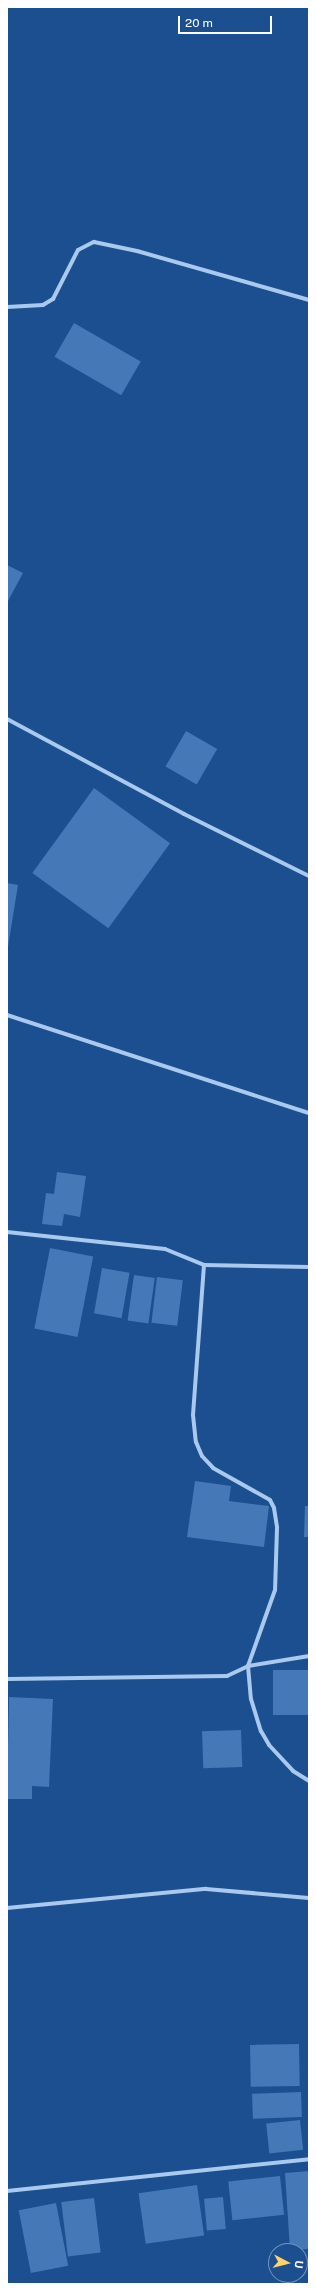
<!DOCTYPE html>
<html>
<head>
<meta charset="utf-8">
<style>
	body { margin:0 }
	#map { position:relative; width:316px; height:2291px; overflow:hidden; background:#1b4f8f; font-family:"Public Sans",sans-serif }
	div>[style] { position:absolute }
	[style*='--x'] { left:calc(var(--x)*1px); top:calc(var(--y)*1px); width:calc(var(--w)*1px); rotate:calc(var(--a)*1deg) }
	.building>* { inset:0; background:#4478b7; transform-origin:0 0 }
	.street>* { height:4px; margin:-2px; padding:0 2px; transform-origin:2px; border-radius:2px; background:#a9c9ee }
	span { translate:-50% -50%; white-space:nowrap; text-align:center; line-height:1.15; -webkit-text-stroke:3px #1b4f8f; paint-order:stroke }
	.frame { position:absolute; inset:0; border:8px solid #fff; pointer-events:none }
	.north { position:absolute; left:268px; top:2243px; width:40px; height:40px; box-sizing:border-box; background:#1b4f8f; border:1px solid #7695bc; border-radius:50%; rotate:97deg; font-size:11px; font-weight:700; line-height:16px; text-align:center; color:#fff }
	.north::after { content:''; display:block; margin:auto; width:14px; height:18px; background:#ffd166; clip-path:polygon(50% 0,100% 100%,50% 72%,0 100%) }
	.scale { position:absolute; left:178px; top:16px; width:94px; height:18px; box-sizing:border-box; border:2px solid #fff; border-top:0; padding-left:5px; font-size:12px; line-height:14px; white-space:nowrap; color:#fff; -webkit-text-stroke:3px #1b4f8f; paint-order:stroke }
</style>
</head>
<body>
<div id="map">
	<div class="building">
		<i style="left:74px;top:323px;width:77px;height:39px;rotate:30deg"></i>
		<i style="clip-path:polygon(7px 565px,23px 573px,7px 603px)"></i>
		<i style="left:186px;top:731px;width:36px;height:41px;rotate:30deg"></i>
		<i style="left:94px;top:788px;width:94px;height:105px;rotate:36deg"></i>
		<i style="clip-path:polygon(7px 883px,18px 885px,8px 947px,7px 947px)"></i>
		<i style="clip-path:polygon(57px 1172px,86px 1176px,80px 1217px,64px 1214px,62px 1226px,42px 1224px,46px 1193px,54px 1194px)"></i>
		<i style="left:50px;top:1248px;width:44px;height:82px;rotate:11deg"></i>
		<i style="left:102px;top:1268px;width:28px;height:46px;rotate:10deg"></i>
		<i style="left:134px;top:1275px;width:21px;height:46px;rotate:8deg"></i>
		<i style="left:157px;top:1277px;width:26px;height:46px;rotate:7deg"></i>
		<i style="clip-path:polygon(195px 1481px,231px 1486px,229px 1501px,269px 1506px,264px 1547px,187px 1537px)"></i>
		<i style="clip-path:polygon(305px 1506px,309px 1506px,309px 1537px,304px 1537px)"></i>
		<i style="left:273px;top:1670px;width:36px;height:45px"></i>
		<i style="clip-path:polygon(9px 1697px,53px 1699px,49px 1787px,32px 1786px,32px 1799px,7px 1799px)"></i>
		<i style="left:241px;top:1730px;width:37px;height:39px;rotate:88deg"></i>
		<i style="left:299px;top:2044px;width:42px;height:49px;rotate:89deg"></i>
		<i style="left:301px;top:2092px;width:25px;height:49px;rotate:88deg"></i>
		<i style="left:300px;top:2120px;width:30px;height:34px;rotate:84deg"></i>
		<i style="clip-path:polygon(309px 2171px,309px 2249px,290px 2250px,285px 2173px)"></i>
		<i style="left:280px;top:2176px;width:39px;height:52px;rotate:84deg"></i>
		<i style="left:197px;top:2185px;width:51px;height:59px;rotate:82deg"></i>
		<i style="left:223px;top:2197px;width:32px;height:19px;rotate:85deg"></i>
		<i style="left:94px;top:2198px;width:55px;height:33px;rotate:83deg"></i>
		<i style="left:56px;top:2203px;width:64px;height:38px;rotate:79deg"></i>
	</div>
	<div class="street">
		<i style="--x:7;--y:307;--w:36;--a:-3"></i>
		<i style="--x:43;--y:305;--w:12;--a:-31"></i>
		<i style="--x:53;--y:299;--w:55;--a:-63"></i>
		<i style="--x:78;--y:250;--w:18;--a:-27"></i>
		<i style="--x:94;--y:242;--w:44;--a:11.8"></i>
		<i style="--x:137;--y:251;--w:179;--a:15.9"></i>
		<i style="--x:7;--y:719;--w:201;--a:28.2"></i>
		<i style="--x:184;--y:814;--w:140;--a:26.4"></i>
		<i style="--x:7;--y:1015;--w:318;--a:18"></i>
		<i style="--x:7;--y:1232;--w:159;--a:6.1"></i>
		<i style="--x:165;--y:1249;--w:42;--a:22.3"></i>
		<i style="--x:204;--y:1265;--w:105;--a:1.1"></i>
		<i style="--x:204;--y:1265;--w:150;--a:94.2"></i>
		<i style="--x:193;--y:1415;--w:27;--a:84"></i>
		<i style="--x:196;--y:1442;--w:15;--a:67"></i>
		<i style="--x:202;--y:1456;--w:16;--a:47"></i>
		<i style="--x:213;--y:1468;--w:65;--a:29.3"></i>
		<i style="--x:270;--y:1500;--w:9;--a:63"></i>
		<i style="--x:274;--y:1508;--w:20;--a:81"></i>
		<i style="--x:277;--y:1528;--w:62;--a:91.8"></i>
		<i style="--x:275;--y:1590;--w:81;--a:109.6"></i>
		<i style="--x:248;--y:1666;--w:62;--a:-9.3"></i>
		<i style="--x:7;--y:1679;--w:220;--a:-0.8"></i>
		<i style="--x:227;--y:1676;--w:23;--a:-25"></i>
		<i style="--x:248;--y:1666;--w:33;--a:85"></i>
		<i style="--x:251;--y:1699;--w:34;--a:73"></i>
		<i style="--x:261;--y:1731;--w:16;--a:60"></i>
		<i style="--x:269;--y:1745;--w:35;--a:47"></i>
		<i style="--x:293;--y:1771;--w:19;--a:32"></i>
		<i style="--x:7;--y:1908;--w:200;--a:-5.5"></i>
		<i style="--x:206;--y:1889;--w:103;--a:5"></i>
		<i style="--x:7;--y:2191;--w:304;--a:-6"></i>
	</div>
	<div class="frame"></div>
	<div class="north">U</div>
	<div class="scale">20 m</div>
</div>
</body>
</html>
